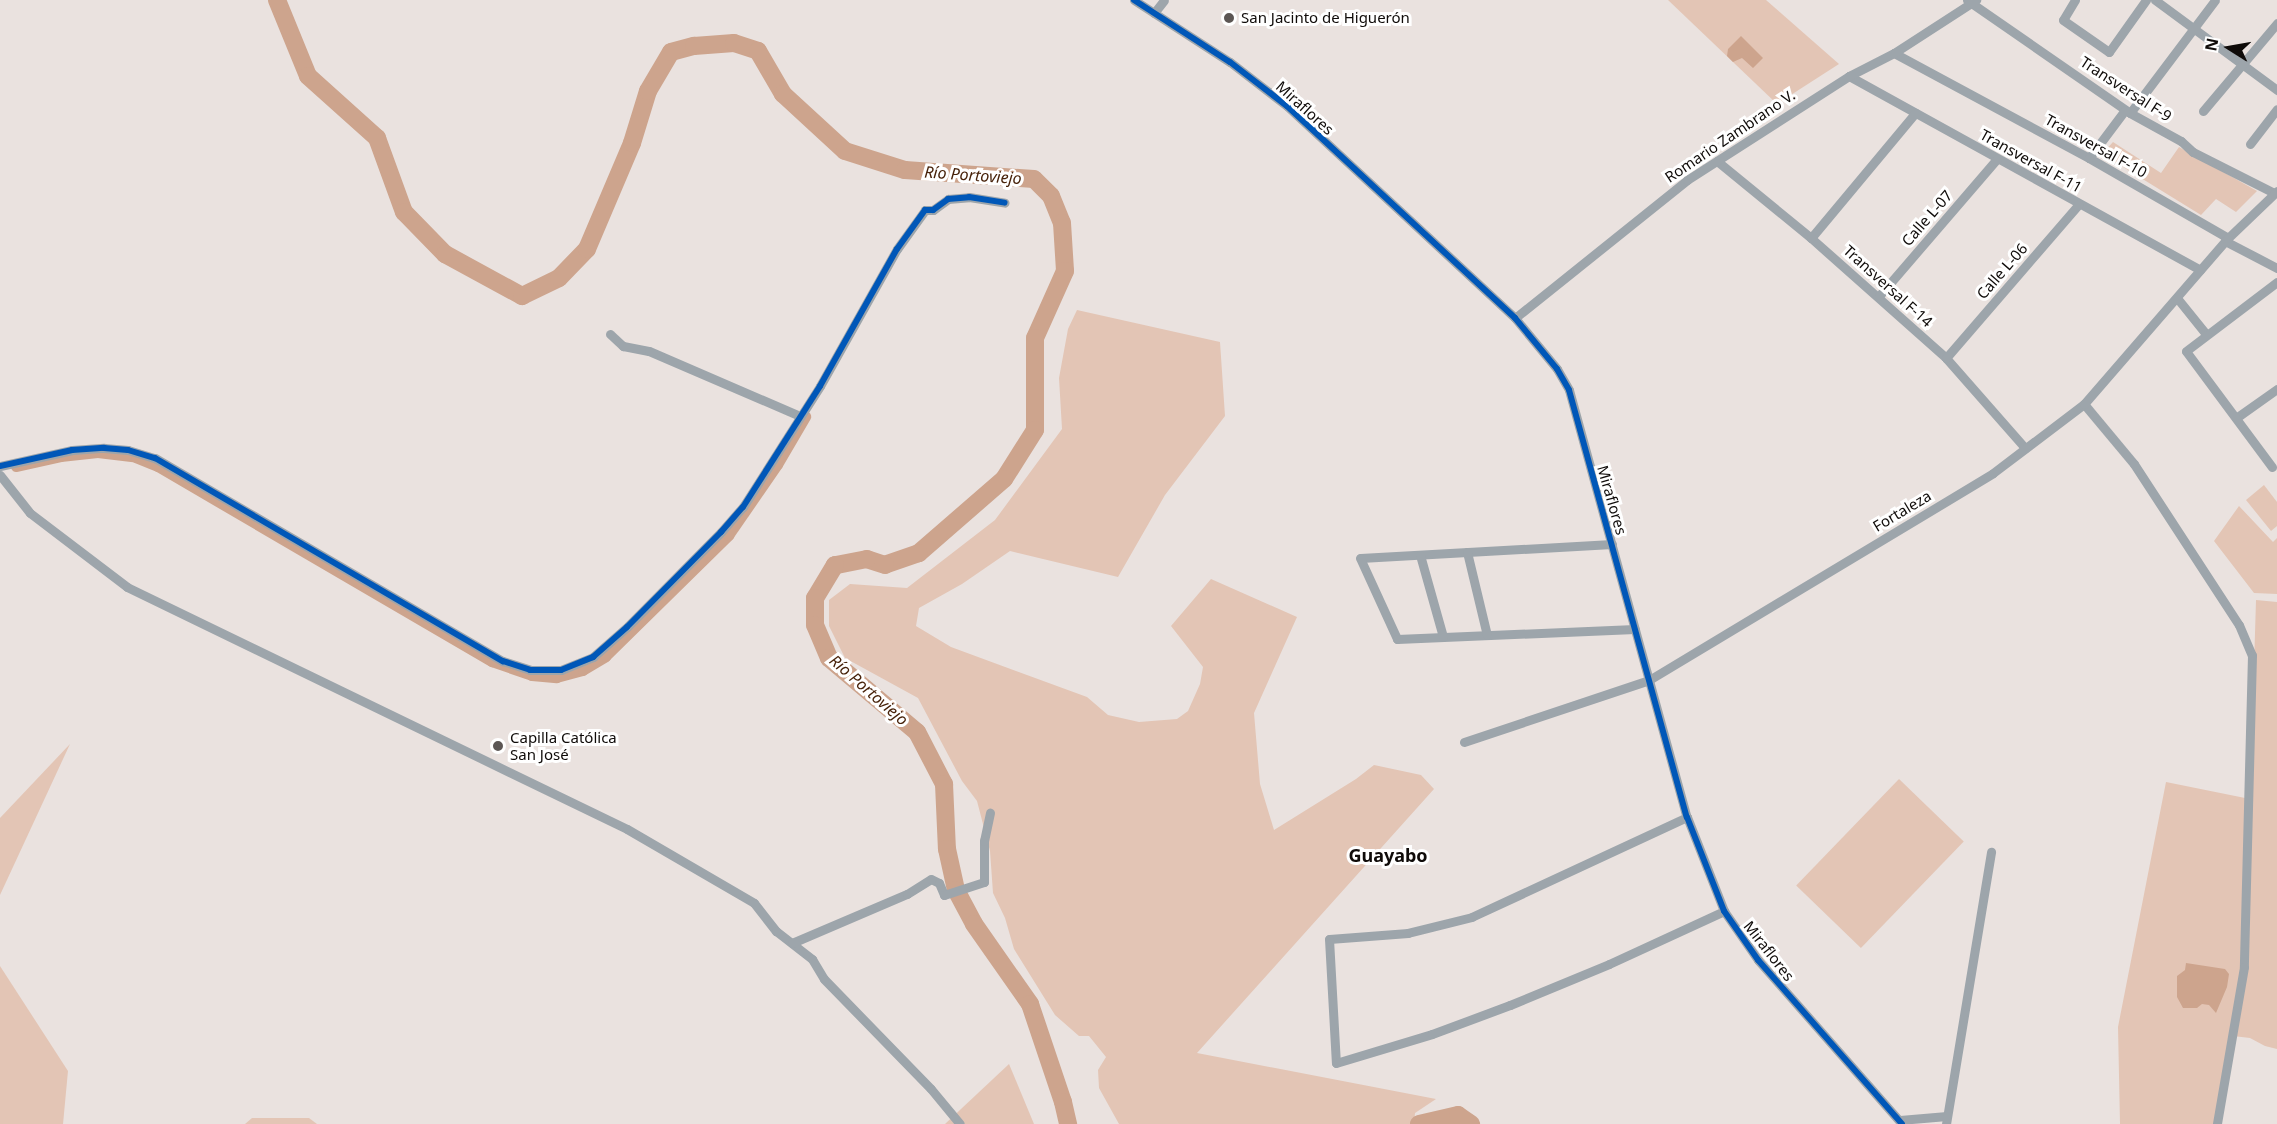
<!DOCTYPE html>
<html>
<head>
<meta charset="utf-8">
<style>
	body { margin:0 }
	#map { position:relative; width:2277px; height:1124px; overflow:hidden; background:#eae2df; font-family:"Noto Sans",sans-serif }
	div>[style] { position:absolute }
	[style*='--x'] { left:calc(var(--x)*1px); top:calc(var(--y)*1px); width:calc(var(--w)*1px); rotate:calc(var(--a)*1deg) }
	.green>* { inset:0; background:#e3c5b5; transform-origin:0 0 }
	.water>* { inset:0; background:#cda48d }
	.canal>* { height:10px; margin:-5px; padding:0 5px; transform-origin:5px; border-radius:5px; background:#cda48d }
	.river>* { height:18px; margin:-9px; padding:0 9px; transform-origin:9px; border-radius:9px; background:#cda48d }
	.minor>* { height:9px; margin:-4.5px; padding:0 4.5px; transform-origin:4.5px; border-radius:4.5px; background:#9da5ab }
	.cycleway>* { height:6px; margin:-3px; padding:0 3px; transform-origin:3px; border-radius:3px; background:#0057b8 }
	.dots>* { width:16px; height:16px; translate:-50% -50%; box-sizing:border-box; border:3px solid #fff; border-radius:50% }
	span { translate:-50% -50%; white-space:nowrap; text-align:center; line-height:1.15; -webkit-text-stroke:6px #fff; paint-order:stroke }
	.poi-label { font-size:15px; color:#0f0b09 }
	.left { translate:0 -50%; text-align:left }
	.street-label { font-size:15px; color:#0f0b09 }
	.water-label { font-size:16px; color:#47220a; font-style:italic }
	.quarter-label { font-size:18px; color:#0f0b09; font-weight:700 }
	.north { position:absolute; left:2199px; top:18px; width:60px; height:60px; -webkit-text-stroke:4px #fff; paint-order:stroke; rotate:281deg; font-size:16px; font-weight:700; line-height:24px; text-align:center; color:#0f0b09 }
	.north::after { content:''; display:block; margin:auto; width:21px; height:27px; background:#0f0b09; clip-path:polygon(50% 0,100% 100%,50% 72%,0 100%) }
</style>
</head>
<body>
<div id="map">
	<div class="green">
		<i style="clip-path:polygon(1668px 0,1766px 0,1839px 64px,1777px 104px)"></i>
		<i style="clip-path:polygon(2113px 142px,2161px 173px,2179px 147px,2257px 191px,2236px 212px,2216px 199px,2201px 215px,2102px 154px)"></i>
		<i style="clip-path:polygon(1077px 310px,1220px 342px,1225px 416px,1165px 495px,1118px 577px,1010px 551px,962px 584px,919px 608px,916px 626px,951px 647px,1087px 697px,1108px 715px,1139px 722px,1177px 719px,1188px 711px,1200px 684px,1203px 667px,1171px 626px,1211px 579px,1297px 617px,1254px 713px,1260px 784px,1274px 830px,1356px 779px,1374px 765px,1421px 775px,1434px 789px,1197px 1053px,1436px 1099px,1415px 1113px,1414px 1124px,1119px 1124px,1099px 1088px,1098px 1070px,1106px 1057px,1089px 1036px,1079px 1036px,1055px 1015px,1014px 949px,1005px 918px,993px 893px,990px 851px,977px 801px,962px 781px,918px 698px,845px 658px,829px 626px,829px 600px,850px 584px,907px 588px,995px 520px,1062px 429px,1059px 378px,1068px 329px)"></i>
		<i style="clip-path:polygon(2264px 485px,2277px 502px,2277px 526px,2271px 531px,2246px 500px)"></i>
		<i style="clip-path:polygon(2239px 506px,2273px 542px,2277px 538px,2277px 594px,2254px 593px,2214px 541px)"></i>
		<i style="clip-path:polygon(2256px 600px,2277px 602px,2277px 1049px,2265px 1046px,2250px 1038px,2233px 1036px,2217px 1124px,2120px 1124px,2118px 1027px,2166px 782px,2250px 799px)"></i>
		<i style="clip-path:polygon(70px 744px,0 895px,0 818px)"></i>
		<i style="left:1899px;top:779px;width:90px;height:148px;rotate:44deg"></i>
		<i style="clip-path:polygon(0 966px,68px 1071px,63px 1124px,0 1124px)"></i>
		<i style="clip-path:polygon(1009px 1064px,1034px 1124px,945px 1124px)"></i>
		<i style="clip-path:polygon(252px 1118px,309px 1118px,317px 1124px,245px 1124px)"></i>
	</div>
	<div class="water">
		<i style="clip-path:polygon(1741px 36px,1763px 58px,1753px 68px,1742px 58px,1733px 62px,1727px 56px,1728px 49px)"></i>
		<i style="clip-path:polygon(2186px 963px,2225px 969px,2229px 974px,2227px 987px,2216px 1013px,2209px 1005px,2202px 1004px,2197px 1008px,2183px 1008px,2177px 997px,2177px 976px,2185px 970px)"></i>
	</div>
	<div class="canal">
		<i style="--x:16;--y:467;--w:46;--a:-12.5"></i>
		<i style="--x:61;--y:457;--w:37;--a:-6"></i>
		<i style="--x:98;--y:453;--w:38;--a:7"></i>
		<i style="--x:136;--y:458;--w:24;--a:22"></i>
		<i style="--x:158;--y:467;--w:387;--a:30.3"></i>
		<i style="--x:492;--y:662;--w:42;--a:19.3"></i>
		<i style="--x:532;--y:676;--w:25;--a:5"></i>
		<i style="--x:557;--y:678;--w:27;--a:-15"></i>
		<i style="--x:583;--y:671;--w:27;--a:-31"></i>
		<i style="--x:606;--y:657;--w:173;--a:-44.5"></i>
		<i style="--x:729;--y:536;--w:86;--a:-55.4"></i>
		<i style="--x:778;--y:465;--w:56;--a:-59.7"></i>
	</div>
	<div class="river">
		<i style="--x:277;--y:0;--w:82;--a:67.8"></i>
		<i style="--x:308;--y:76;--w:93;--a:41.9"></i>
		<i style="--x:377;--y:138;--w:79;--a:70"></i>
		<i style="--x:404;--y:212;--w:59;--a:45.7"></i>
		<i style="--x:445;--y:254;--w:88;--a:28.6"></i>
		<i style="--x:522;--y:296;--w:41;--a:-25.9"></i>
		<i style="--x:559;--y:278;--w:40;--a:-46"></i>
		<i style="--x:587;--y:249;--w:115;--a:-67"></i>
		<i style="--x:632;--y:143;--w:54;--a:-72.9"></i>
		<i style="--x:648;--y:91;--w:45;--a:-59.5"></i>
		<i style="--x:671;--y:52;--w:24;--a:-15"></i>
		<i style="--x:694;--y:46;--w:40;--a:-4.3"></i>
		<i style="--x:734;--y:43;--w:25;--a:18"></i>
		<i style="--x:758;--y:51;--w:50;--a:59.8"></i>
		<i style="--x:783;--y:94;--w:84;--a:42.6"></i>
		<i style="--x:845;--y:151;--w:63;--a:17.6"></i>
		<i style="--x:905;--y:170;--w:129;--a:4"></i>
		<i style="--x:1034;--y:179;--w:24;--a:45"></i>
		<i style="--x:1051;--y:196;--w:29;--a:68"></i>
		<i style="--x:1062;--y:223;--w:48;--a:86.4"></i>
		<i style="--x:1065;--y:271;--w:73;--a:114.1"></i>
		<i style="--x:1035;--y:338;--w:92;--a:90"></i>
		<i style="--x:1035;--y:430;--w:58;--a:122.3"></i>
		<i style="--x:1004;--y:479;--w:113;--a:139"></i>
		<i style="--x:919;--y:553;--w:36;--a:161"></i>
		<i style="--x:885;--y:565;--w:19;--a:-162"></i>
		<i style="--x:867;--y:559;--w:33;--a:169"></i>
		<i style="--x:835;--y:565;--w:39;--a:121"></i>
		<i style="--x:815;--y:598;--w:27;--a:90"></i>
		<i style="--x:815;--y:625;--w:36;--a:67"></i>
		<i style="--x:829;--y:658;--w:115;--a:40.1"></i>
		<i style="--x:917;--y:732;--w:59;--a:62.6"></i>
		<i style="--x:944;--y:784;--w:65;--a:87.4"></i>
		<i style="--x:947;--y:849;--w:42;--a:77.6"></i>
		<i style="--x:956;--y:890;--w:38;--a:62"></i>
		<i style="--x:974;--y:924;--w:98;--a:55"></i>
		<i style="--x:1030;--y:1004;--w:103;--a:71.4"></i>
		<i style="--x:1063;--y:1102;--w:23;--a:77"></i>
		<i style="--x:1419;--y:1124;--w:40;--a:-13"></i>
		<i style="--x:1458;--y:1115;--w:16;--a:35"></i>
	</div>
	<div class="minor">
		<i style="--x:1134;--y:0;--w:114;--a:32.9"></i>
		<i style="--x:1230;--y:62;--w:72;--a:37.7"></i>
		<i style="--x:1287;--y:106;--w:311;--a:42.9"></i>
		<i style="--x:1515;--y:318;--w:66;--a:50.5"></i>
		<i style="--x:1557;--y:369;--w:24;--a:60"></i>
		<i style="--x:1569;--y:390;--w:443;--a:74.6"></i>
		<i style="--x:1687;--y:817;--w:101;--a:68.5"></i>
		<i style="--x:1724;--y:911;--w:60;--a:55.2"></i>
		<i style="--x:1758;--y:960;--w:218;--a:48.7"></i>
		<i style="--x:1967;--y:0;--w:198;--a:34.7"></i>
		<i style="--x:2130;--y:113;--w:58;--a:28.8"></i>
		<i style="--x:2181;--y:141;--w:16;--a:43"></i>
		<i style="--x:2193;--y:152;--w:91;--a:26.8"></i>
		<i style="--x:2075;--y:0;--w:23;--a:121"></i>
		<i style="--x:2063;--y:20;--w:56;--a:34.8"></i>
		<i style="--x:2109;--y:52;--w:64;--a:-54.6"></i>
		<i style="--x:2155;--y:0;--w:152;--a:36.4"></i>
		<i style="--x:1154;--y:13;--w:16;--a:-52"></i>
		<i style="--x:1894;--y:53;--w:221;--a:28.3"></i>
		<i style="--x:2089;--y:158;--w:160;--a:29.9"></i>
		<i style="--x:2228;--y:238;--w:4;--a:135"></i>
		<i style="--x:2225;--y:241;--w:59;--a:27.4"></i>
		<i style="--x:1849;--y:76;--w:401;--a:28.9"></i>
		<i style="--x:2203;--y:111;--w:115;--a:-49.9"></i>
		<i style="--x:2130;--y:113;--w:141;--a:-53"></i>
		<i style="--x:2250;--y:144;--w:44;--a:-52.4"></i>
		<i style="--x:2089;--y:158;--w:60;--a:-53.1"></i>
		<i style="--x:1717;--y:161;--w:122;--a:39.3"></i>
		<i style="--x:1811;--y:238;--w:181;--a:41.6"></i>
		<i style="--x:1946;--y:358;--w:120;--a:48.7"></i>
		<i style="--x:1811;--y:238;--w:163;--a:-50.2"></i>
		<i style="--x:1879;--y:296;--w:181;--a:-49.3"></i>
		<i style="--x:2177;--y:298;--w:46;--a:51.1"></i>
		<i style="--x:1515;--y:318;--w:221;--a:-38.7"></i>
		<i style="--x:1687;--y:180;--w:193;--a:-32.7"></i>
		<i style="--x:1849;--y:76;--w:51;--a:-27.1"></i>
		<i style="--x:1894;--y:53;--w:98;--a:-32.9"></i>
		<i style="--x:610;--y:334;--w:18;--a:43"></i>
		<i style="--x:623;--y:346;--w:26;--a:11"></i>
		<i style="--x:649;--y:351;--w:164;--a:23.3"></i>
		<i style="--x:1946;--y:358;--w:203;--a:-49.2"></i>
		<i style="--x:2084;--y:404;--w:78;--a:50.2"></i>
		<i style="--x:2134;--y:464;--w:192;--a:56.9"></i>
		<i style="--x:2239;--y:625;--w:33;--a:67"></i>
		<i style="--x:2252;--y:655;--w:312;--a:91.5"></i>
		<i style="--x:2244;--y:967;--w:159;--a:99.8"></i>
		<i style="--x:2236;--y:418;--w:50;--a:-35.3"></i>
		<i style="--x:0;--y:466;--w:74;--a:-12.5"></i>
		<i style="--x:72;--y:450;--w:32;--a:-4"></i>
		<i style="--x:104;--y:448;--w:24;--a:5"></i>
		<i style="--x:128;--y:450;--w:28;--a:17"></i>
		<i style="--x:155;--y:458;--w:403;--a:30.3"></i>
		<i style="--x:503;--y:661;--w:28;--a:18"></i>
		<i style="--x:530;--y:670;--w:31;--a:0"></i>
		<i style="--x:561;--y:670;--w:35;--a:-22"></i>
		<i style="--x:593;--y:657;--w:45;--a:-41.4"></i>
		<i style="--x:627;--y:627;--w:134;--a:-45.3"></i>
		<i style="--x:721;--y:532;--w:33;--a:-49"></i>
		<i style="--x:743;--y:507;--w:143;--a:-57.5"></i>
		<i style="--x:820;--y:386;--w:157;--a:-60.7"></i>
		<i style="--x:897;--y:249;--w:48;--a:-54.3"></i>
		<i style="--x:925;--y:210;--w:8;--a:0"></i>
		<i style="--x:933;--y:210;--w:19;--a:-36"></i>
		<i style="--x:948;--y:199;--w:21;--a:-5"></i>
		<i style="--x:969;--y:197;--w:36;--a:9"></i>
		<i style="--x:2272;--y:467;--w:144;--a:-126.6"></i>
		<i style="--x:2186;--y:351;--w:114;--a:-37.2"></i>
		<i style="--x:0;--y:475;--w:48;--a:51.7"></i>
		<i style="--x:30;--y:513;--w:122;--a:37.3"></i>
		<i style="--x:127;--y:587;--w:555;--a:25.83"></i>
		<i style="--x:627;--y:829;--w:147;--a:30.2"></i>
		<i style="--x:754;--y:903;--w:36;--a:52"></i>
		<i style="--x:776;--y:931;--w:46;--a:37.9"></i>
		<i style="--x:812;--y:959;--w:23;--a:59"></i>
		<i style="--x:824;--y:979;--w:153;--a:45.8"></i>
		<i style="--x:931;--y:1089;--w:45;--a:50.4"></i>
		<i style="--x:1612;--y:544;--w:252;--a:176.8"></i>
		<i style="--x:1360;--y:558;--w:89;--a:65.4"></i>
		<i style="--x:1397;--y:639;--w:238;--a:-2.4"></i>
		<i style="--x:1467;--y:552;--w:85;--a:76.5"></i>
		<i style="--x:1420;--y:555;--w:85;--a:74.3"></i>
		<i style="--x:1464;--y:742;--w:195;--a:-18.5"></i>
		<i style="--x:1649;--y:680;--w:401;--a:-31"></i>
		<i style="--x:1993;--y:473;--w:114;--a:-37.2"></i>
		<i style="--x:2084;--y:404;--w:220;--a:-49.1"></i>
		<i style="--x:2228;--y:238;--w:68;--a:-43.8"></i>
		<i style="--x:1687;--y:817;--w:237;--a:155.1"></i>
		<i style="--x:1472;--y:917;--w:66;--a:166"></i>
		<i style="--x:1408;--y:933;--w:79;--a:175.7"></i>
		<i style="--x:1329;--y:939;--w:124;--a:86.8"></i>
		<i style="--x:1336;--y:1063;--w:100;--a:-16.8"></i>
		<i style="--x:1432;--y:1034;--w:83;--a:-20.4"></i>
		<i style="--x:1510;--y:1005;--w:107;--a:-22.5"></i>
		<i style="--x:1609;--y:964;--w:127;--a:-24.7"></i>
		<i style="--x:792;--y:943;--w:125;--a:-23.1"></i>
		<i style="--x:907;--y:894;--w:28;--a:-32"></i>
		<i style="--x:931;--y:879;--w:9;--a:27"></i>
		<i style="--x:939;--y:883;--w:13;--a:67"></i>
		<i style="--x:944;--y:895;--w:42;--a:-18"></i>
		<i style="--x:984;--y:882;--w:41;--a:-90"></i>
		<i style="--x:984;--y:841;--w:29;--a:-78"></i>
		<i style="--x:1900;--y:1120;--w:47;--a:-4.9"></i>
		<i style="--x:1946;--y:1124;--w:276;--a:-80.6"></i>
	</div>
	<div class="cycleway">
		<i style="--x:1134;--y:0;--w:114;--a:32.9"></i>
		<i style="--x:1230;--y:62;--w:72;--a:37.7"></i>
		<i style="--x:1287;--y:106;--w:311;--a:42.9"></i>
		<i style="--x:1515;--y:318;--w:66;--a:50.5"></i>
		<i style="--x:1557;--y:369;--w:24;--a:60"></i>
		<i style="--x:1569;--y:390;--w:443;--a:74.6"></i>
		<i style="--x:1687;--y:817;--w:101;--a:68.5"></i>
		<i style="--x:1724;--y:911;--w:60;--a:55.2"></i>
		<i style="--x:1758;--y:960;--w:218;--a:48.7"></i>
		<i style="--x:0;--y:466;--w:74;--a:-12.5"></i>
		<i style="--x:72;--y:450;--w:32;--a:-4"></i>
		<i style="--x:104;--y:448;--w:24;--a:5"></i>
		<i style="--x:128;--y:450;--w:28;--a:17"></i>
		<i style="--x:155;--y:458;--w:403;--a:30.3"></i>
		<i style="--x:503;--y:661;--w:28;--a:18"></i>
		<i style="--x:530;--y:670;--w:31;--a:0"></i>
		<i style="--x:561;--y:670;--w:35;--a:-22"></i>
		<i style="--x:593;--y:657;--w:45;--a:-41.4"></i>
		<i style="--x:627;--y:627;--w:134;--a:-45.3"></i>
		<i style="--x:721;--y:532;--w:33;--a:-49"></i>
		<i style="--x:743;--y:507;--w:143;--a:-57.5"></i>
		<i style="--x:820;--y:386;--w:157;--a:-60.7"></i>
		<i style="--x:897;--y:249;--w:48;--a:-54.3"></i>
		<i style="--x:925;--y:210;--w:8;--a:0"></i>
		<i style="--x:933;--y:210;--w:19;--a:-36"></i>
		<i style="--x:948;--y:199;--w:21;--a:-5"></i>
		<i style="--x:969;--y:197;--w:36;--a:9"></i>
	</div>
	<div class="dots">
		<i style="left:1229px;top:18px;background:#5c5654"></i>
		<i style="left:498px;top:746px;background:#5c5654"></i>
	</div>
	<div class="poi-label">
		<span class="left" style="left:1241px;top:18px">San Jacinto de Higuerón</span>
		<span class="left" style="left:510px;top:746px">Capilla Católica<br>San José</span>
	</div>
	<div class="street-label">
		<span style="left:2126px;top:89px;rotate:33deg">Transversal F-9</span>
		<span style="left:1305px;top:108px;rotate:42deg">Miraflores</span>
		<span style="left:1730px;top:136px;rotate:-34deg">Romario Zambrano V.</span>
		<span style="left:2096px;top:146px;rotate:29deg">Transversal F-10</span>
		<span style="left:2031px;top:161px;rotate:29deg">Transversal F-11</span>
		<span style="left:1927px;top:218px;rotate:-49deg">Calle L-07</span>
		<span style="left:2002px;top:271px;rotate:-49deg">Calle L-06</span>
		<span style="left:1888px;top:286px;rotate:42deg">Transversal F-14</span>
		<span style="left:1612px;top:500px;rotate:74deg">Miraflores</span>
		<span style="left:1902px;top:511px;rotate:-31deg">Fortaleza</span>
		<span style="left:1769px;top:951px;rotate:52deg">Miraflores</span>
	</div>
	<div class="water-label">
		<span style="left:973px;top:175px;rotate:4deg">Río Portoviejo</span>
		<span style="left:869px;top:690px;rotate:41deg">Río Portoviejo</span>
	</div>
	<div class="quarter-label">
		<span style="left:1388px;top:855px">Guayabo</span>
	</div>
	<div class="north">N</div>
</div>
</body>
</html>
